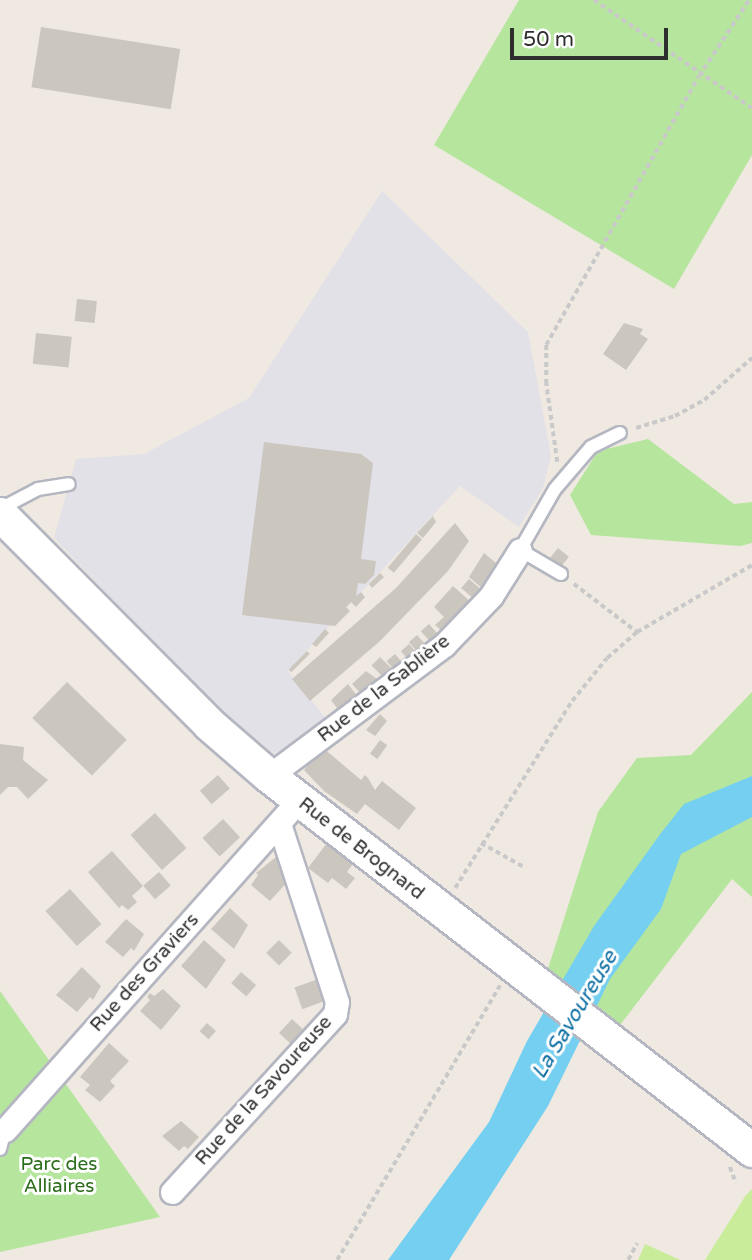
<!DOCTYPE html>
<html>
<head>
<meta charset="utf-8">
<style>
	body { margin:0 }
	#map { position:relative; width:752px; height:1260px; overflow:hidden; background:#efe9e1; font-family:"Varela Round",sans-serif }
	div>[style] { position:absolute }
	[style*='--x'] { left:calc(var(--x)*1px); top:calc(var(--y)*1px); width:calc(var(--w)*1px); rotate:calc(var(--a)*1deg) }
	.industrial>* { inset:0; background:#e3e1e8 }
	.green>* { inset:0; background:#b6e59e }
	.pitch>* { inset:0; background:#c9ec9a }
	.water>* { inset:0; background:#75cff0 }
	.building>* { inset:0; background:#cbc7bf; transform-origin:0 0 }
	.path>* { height:3.5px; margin-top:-1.75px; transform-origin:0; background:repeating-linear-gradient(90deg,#c9c9c9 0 5px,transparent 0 8.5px) }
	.roads { filter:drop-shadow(2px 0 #b4b7c1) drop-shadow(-2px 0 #b4b7c1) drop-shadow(0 2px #b4b7c1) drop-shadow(0 -2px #b4b7c1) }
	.lane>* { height:12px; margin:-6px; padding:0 6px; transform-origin:6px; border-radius:6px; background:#fff }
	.street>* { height:23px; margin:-11.5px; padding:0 11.5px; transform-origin:11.5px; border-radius:11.5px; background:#fff }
	.secondary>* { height:33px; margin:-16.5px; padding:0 16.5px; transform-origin:16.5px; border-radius:16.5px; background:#fff }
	span { translate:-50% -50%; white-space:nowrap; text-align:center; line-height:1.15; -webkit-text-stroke:6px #fff; paint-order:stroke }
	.street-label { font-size:19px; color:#2e2e2e }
	.park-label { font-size:19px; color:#2c6e1b }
	.water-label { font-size:21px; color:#0d6fa3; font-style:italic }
	.scale { position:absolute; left:510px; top:28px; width:158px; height:32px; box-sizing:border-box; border:4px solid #2e2e2e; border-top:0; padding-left:9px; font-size:21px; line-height:24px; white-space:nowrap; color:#2e2e2e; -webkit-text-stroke:5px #fff; paint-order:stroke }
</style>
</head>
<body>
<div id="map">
	<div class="industrial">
		<i style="clip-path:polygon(382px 191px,528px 332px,551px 456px,543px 488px,519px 527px,460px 486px,288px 671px,332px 726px,273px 754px,228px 720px,54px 538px,76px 459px,144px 454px,249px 398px)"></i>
	</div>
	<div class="green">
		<i style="clip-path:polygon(519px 0,752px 0,752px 155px,674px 289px,434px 145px)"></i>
		<i style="clip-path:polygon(648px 439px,734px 504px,752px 502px,752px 543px,740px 546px,591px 535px,570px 495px,598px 451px)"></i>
		<i style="clip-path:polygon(752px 692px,752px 897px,732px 879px,617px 1029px,546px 975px,598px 812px,637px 758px,691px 755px)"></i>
		<i style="clip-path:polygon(0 991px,160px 1217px,0 1252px)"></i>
	</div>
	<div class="pitch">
		<i style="clip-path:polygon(752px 1189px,752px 1260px,705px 1260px,746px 1195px)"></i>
		<i style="clip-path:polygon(645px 1244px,678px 1259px,680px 1260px,638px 1260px)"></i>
	</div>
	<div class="water">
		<i style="clip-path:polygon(752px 776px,752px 817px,681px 854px,661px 909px,610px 979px,548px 1106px,449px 1260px,388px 1260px,489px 1122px,527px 1041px,594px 926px,661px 833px,684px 804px)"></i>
	</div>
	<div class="building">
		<i style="left:41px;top:27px;width:141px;height:61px;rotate:9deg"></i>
		<i style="left:77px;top:299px;width:20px;height:22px;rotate:6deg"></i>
		<i style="clip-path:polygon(624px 323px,643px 329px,640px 334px,648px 339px,626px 370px,603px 354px)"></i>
		<i style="left:36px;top:333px;width:36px;height:31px;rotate:6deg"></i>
		<i style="clip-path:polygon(264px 442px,361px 454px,373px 463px,361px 559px,376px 561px,374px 575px,365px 584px,358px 583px,356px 596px,361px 592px,365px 597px,356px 607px,351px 602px,346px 607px,350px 611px,335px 626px,242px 615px)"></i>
		<i style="clip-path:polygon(433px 516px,436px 522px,423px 538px,417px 533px)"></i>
		<i style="clip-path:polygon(455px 523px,469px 541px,448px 571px,379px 642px,310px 701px,292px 679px,396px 588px)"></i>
		<i style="left:416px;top:534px;width:8px;height:44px;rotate:40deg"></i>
		<i style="left:558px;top:548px;width:14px;height:12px;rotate:39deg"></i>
		<i style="clip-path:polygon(484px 553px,502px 568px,484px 590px,469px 577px)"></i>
		<i style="clip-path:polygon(380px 573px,384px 577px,372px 588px,369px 584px)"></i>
		<i style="left:469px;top:579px;width:18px;height:12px;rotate:41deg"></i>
		<i style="clip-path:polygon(453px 586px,473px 604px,443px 632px,435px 625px,444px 617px,434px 607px)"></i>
		<i style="left:429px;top:624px;width:15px;height:11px;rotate:48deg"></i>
		<i style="clip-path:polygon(325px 629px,329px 633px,316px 647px,312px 644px)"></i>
		<i style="left:417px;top:635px;width:13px;height:11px;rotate:48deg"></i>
		<i style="left:409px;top:644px;width:12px;height:11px;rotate:48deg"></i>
		<i style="left:307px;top:651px;width:4px;height:26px;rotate:45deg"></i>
		<i style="left:395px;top:654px;width:16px;height:11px;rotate:50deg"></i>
		<i style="left:380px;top:657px;width:21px;height:12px;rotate:45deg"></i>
		<i style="clip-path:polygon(366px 671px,381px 682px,364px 697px,352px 684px)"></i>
		<i style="left:67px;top:682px;width:83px;height:50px;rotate:44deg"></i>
		<i style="clip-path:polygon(348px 684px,361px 701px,332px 723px,327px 717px,337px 708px,331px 700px)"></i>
		<i style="clip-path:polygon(380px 714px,387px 721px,375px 736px,366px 730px)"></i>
		<i style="left:380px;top:740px;width:9px;height:17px;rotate:36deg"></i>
		<i style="clip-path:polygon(0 744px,24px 747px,23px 760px,48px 780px,28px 799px,17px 787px,8px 787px,0 795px)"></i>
		<i style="clip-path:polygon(322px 747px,361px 780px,365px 775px,368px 778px,375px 790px,382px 781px,416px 808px,399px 830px,365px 804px,357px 814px,324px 791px,304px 770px)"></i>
		<i style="left:218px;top:775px;width:18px;height:24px;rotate:49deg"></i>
		<i style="left:155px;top:813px;width:47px;height:33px;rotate:48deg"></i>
		<i style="left:223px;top:819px;width:25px;height:28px;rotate:47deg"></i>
		<i style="clip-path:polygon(327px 843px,353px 864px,347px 872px,355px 878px,346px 889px,332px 878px,328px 883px,308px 868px)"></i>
		<i style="clip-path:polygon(112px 851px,143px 886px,132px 896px,137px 902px,128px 910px,122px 905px,119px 908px,88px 872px)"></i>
		<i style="clip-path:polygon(276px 857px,284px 863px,289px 880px,270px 901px,251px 885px,258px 875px,256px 873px)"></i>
		<i style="left:159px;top:872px;width:18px;height:21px;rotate:49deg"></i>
		<i style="left:70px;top:889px;width:47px;height:33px;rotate:48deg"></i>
		<i style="clip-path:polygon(230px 908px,248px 925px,234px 949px,211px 929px)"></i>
		<i style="clip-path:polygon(126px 919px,144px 934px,134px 951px,131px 948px,123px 957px,105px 942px)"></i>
		<i style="clip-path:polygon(204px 940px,226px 960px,206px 989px,181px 966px)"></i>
		<i style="left:279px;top:940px;width:18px;height:18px;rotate:45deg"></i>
		<i style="clip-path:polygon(82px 967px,101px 986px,93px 1000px,90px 997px,77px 1012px,56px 995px)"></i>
		<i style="left:241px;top:972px;width:20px;height:15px;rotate:41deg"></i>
		<i style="left:318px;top:979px;width:23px;height:25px;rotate:70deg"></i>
		<i style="clip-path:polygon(163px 989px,181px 1006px,161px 1030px,140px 1011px,150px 1000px,147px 997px,150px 993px,154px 996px)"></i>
		<i style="left:292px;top:1019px;width:21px;height:19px;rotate:43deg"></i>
		<i style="left:207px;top:1023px;width:12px;height:11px;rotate:42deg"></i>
		<i style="clip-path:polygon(109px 1043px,129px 1061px,110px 1081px,115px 1086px,100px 1102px,85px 1090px,90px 1085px,80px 1077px)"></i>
		<i style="clip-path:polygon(181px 1121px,199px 1137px,188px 1149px,184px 1146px,179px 1151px,162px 1136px)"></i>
	</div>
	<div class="path">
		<i style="--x:594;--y:0;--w:191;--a:34.4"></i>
		<i style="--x:636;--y:428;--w:41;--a:-17.1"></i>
		<i style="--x:675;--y:416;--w:33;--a:-29"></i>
		<i style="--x:704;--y:400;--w:64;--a:-41.2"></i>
		<i style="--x:557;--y:462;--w:79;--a:-98"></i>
		<i style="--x:546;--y:384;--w:39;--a:-90"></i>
		<i style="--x:546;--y:345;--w:309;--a:-60.4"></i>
		<i style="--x:699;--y:76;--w:91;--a:-56.7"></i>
		<i style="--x:574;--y:584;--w:79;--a:37.3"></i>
		<i style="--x:481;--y:843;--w:49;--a:29.2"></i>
		<i style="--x:455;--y:888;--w:221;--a:-58"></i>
		<i style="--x:572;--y:701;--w:55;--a:-50.9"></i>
		<i style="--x:607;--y:658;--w:40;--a:-41"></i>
		<i style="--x:637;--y:632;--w:133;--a:-30.2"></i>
		<i style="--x:730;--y:1167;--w:17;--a:69"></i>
		<i style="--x:337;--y:1260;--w:319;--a:-59.3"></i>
		<i style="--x:628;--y:1260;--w:19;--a:-62"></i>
	</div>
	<div class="roads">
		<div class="lane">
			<i style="--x:0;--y:509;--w:43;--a:-27.8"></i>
			<i style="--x:38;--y:489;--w:31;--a:-9"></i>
			<i style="--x:561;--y:574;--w:48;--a:-149.7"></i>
			<i style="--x:520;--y:550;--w:70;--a:-60.2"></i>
			<i style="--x:555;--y:489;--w:55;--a:-49.4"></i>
			<i style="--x:591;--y:447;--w:32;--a:-26"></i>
			<i style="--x:0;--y:1149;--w:20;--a:-75"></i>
		</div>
		<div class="street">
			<i style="--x:269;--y:776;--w:219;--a:-36.8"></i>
			<i style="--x:444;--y:645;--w:68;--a:-46.2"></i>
			<i style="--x:491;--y:596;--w:54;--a:-57.8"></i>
			<i style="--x:5;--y:1130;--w:424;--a:-48.3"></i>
			<i style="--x:172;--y:1192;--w:241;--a:-47.5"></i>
			<i style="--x:335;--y:1014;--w:12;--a:-81"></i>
			<i style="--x:337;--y:1002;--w:188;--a:-108"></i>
		</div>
		<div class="secondary">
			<i style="--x:0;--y:514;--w:296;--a:45.1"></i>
			<i style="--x:209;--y:724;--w:79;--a:40.9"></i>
			<i style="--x:269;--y:776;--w:611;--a:37.75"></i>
		</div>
	</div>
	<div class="street-label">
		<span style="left:384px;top:689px;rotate:-38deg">Rue de la Sablière</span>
		<span style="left:361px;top:849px;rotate:38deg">Rue de Brognard</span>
		<span style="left:145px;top:973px;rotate:-48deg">Rue des Graviers</span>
		<span style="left:264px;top:1091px;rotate:-48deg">Rue de la Savoureuse</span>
	</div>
	<div class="park-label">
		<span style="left:59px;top:1176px">Parc des<br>Alliaires</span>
	</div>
	<div class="water-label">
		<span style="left:575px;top:1015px;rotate:-59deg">La Savoureuse</span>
	</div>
	<div class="scale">50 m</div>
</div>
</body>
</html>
